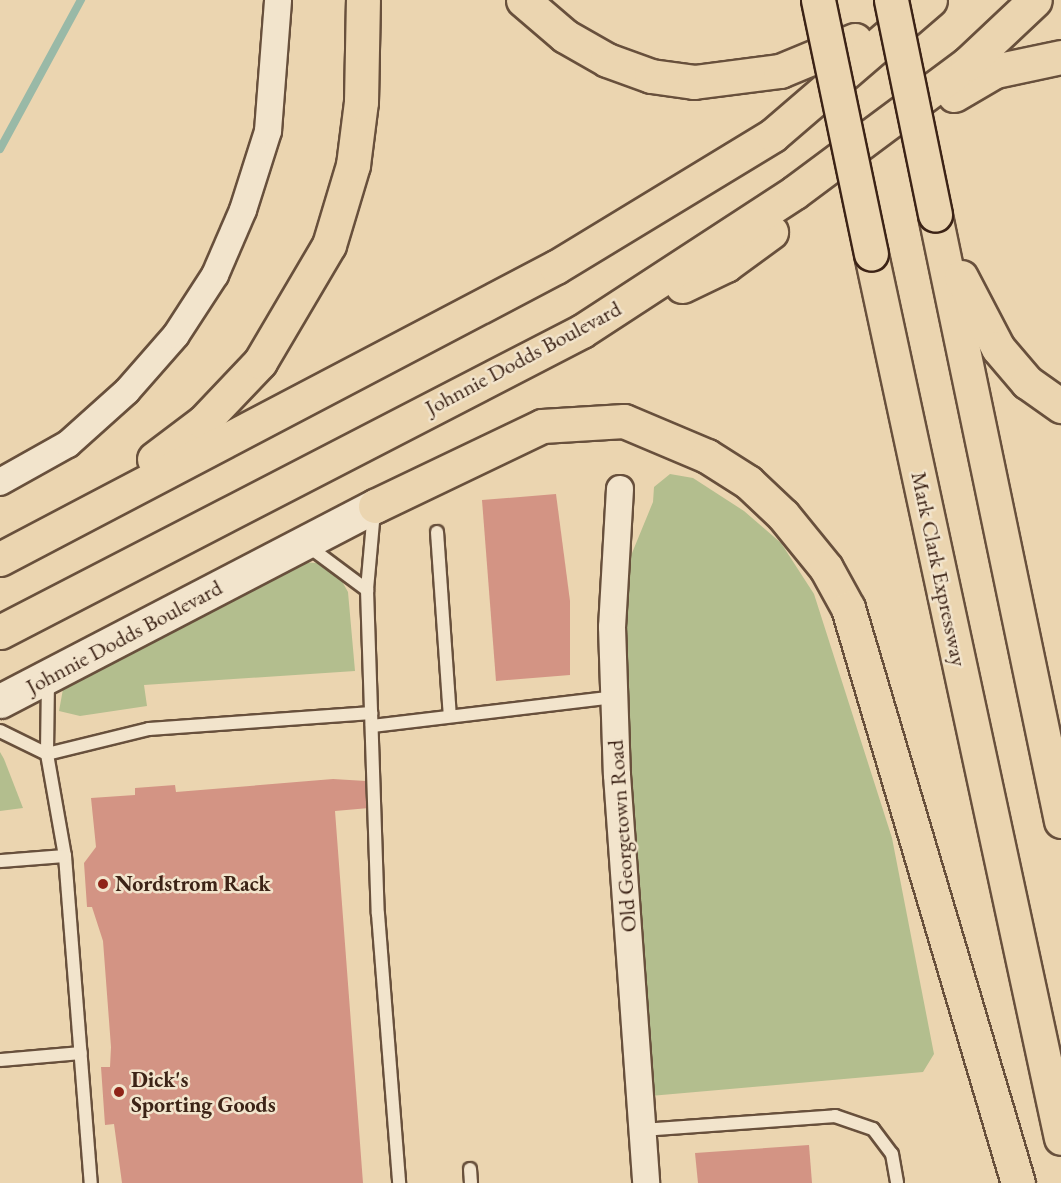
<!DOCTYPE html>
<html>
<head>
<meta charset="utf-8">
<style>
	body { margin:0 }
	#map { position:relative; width:1061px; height:1183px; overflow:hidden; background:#ebd5b0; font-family:"EB Garamond",serif }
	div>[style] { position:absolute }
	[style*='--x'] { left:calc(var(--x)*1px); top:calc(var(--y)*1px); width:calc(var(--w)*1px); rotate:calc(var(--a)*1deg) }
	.green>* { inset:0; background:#b3be8e }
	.stream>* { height:8px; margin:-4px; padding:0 4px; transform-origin:4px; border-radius:4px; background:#99b9a7 }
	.building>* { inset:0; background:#d39484 }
	.roads { filter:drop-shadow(2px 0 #68503c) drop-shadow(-2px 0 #68503c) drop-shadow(0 2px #68503c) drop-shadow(0 -2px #68503c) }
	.lane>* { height:12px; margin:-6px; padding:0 6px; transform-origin:6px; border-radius:6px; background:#f2e4cc }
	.street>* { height:26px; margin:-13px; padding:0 13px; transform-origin:13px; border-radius:13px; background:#f2e4cc }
	.secondary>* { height:33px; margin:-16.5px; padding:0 16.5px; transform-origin:16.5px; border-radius:16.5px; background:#f2e4cc }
	.highway>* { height:33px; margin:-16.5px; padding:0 16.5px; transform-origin:16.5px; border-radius:16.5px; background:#ebd5b0 }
	.bridges { filter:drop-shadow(2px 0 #3c2316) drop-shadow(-2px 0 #3c2316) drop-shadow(0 2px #3c2316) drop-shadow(0 -2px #3c2316) }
	.highway-bridge>* { height:33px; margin:-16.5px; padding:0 16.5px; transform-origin:16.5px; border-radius:16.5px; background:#ebd5b0 }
	.dots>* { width:16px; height:16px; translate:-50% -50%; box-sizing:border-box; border:3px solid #f2e4cc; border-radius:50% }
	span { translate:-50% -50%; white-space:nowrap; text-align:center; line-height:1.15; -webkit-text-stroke:5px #f2e4cc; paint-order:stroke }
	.street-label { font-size:22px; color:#3c2316 }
	.poi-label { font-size:22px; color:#3c2316; font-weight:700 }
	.left { translate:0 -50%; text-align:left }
</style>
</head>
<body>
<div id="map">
	<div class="green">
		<i style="clip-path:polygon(670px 474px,693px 478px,744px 511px,781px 543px,814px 594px,892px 838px,934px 1054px,923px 1072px,650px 1096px,623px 695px,624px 616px,630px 558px,653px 502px,654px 487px)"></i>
		<i style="clip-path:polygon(295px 562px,320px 563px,339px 576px,348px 592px,355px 671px,144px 685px,147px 706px,80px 716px,59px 711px,63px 689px,73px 676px)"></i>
		<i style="clip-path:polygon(0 752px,4px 759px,23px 808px,0 811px)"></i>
	</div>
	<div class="stream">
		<i style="--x:0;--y:149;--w:170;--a:-61.5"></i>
	</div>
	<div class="building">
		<i style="clip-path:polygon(556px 494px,570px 601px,570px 675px,496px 681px,482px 500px)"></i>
		<i style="clip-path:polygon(333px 779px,366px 781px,369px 808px,335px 811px,363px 1183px,122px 1183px,114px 1124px,105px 1125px,101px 1067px,110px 1067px,111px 1047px,103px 941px,92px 907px,87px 907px,84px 863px,96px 847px,91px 798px,135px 795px,135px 788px,175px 785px,176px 792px)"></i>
		<i style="clip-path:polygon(809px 1145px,812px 1183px,698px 1183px,695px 1153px)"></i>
	</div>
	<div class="roads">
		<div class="lane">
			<i style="--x:374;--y:511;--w:79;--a:95.1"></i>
			<i style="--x:367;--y:590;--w:324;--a:88.1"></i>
			<i style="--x:378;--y:914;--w:270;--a:85.5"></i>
			<i style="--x:437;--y:532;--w:184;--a:86"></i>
			<i style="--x:308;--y:546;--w:74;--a:36.7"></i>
			<i style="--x:48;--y:680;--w:74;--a:90.8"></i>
			<i style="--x:47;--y:754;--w:104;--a:80"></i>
			<i style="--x:65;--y:856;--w:328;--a:85.5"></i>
			<i style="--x:372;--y:726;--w:244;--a:-6.8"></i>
			<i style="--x:0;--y:731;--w:52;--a:26.1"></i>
			<i style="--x:47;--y:754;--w:105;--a:-13.8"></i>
			<i style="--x:149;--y:729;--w:223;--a:-4.1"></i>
			<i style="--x:0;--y:861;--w:65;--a:-4.4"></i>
			<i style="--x:0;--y:1060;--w:81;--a:-4.9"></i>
			<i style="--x:642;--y:1130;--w:194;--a:-4.1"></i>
			<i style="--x:835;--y:1116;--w:40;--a:18.9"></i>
			<i style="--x:873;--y:1129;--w:31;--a:53"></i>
			<i style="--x:892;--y:1154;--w:29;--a:80"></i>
			<i style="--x:470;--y:1169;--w:14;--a:86"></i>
		</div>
		<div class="street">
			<i style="--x:0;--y:482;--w:78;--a:-29.2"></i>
			<i style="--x:68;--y:444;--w:79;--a:-41.9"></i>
			<i style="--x:127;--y:391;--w:74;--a:-48.8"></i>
			<i style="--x:176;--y:335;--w:72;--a:-57"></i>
			<i style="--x:215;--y:275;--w:71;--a:-66.7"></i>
			<i style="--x:243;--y:210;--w:83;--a:-72.4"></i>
			<i style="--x:268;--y:131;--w:131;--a:-85.6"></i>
			<i style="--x:620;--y:489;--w:138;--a:93.3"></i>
			<i style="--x:612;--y:627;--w:148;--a:88.1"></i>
			<i style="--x:617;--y:775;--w:409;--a:85.9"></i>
		</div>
		<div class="secondary">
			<i style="--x:0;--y:701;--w:423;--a:-27.5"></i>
		</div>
		<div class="highway">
			<i style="--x:523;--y:0;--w:55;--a:40.6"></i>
			<i style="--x:565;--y:36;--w:48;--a:29.7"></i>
			<i style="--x:607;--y:60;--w:47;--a:20"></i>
			<i style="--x:651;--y:76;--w:43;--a:7.9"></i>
			<i style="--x:694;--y:82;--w:87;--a:-7.3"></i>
			<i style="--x:780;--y:71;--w:81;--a:-22.5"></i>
			<i style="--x:954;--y:95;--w:48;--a:-30.3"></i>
			<i style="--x:995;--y:71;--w:67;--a:-12"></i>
			<i style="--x:935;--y:215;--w:619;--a:78.25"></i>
			<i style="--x:871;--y:254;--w:904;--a:77.87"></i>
			<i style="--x:961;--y:277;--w:80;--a:62.5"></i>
			<i style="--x:998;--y:348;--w:45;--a:49.5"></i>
			<i style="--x:1027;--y:382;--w:42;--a:35.2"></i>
			<i style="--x:682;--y:286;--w:49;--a:-25.5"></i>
			<i style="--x:726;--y:265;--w:56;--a:-36.3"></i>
			<i style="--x:154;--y:459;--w:61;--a:-37.1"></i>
			<i style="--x:203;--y:422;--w:83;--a:-46.5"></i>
			<i style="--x:260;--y:362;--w:136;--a:-59.5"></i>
			<i style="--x:329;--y:245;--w:84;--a:-73.3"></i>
			<i style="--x:353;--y:165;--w:64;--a:-82.8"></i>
			<i style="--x:361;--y:102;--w:102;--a:-88.9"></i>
			<i style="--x:375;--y:506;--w:185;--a:-25.6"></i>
			<i style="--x:542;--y:426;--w:82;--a:-3.5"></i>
			<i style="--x:624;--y:421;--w:90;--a:22.9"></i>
			<i style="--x:707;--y:456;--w:49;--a:32.4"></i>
			<i style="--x:748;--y:482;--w:48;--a:43.3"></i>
			<i style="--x:783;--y:515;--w:68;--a:50.9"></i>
			<i style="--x:826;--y:568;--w:46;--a:61.2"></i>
			<i style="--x:848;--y:608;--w:600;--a:73.53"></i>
			<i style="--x:0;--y:559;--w:628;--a:-27.71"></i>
			<i style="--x:556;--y:267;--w:254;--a:-31.3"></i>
			<i style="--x:773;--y:135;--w:207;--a:-40.7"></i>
			<i style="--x:0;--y:632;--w:655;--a:-27.35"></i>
			<i style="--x:582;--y:331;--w:254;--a:-33.1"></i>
			<i style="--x:795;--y:192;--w:214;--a:-36.7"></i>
			<i style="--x:967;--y:64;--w:93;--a:-43.3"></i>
		</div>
	</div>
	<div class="bridges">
		<div class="highway-bridge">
			<i style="--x:818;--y:0;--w:259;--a:78.2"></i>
			<i style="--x:891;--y:0;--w:219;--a:78.4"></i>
		</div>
	</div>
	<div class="dots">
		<i style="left:103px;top:884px;background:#8f2418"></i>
		<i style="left:119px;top:1092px;background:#8f2418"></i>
	</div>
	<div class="street-label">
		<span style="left:523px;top:358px;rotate:-28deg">Johnnie Dodds Boulevard</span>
		<span style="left:939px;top:569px;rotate:78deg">Mark Clark Expressway</span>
		<span style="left:124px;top:637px;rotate:-28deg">Johnnie Dodds Boulevard</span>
		<span style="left:622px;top:836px;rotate:-94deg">Old Georgetown Road</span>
	</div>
	<div class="poi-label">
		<span class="left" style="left:115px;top:884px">Nordstrom Rack</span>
		<span class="left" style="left:131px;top:1092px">Dick's<br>Sporting Goods</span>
	</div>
</div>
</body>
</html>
